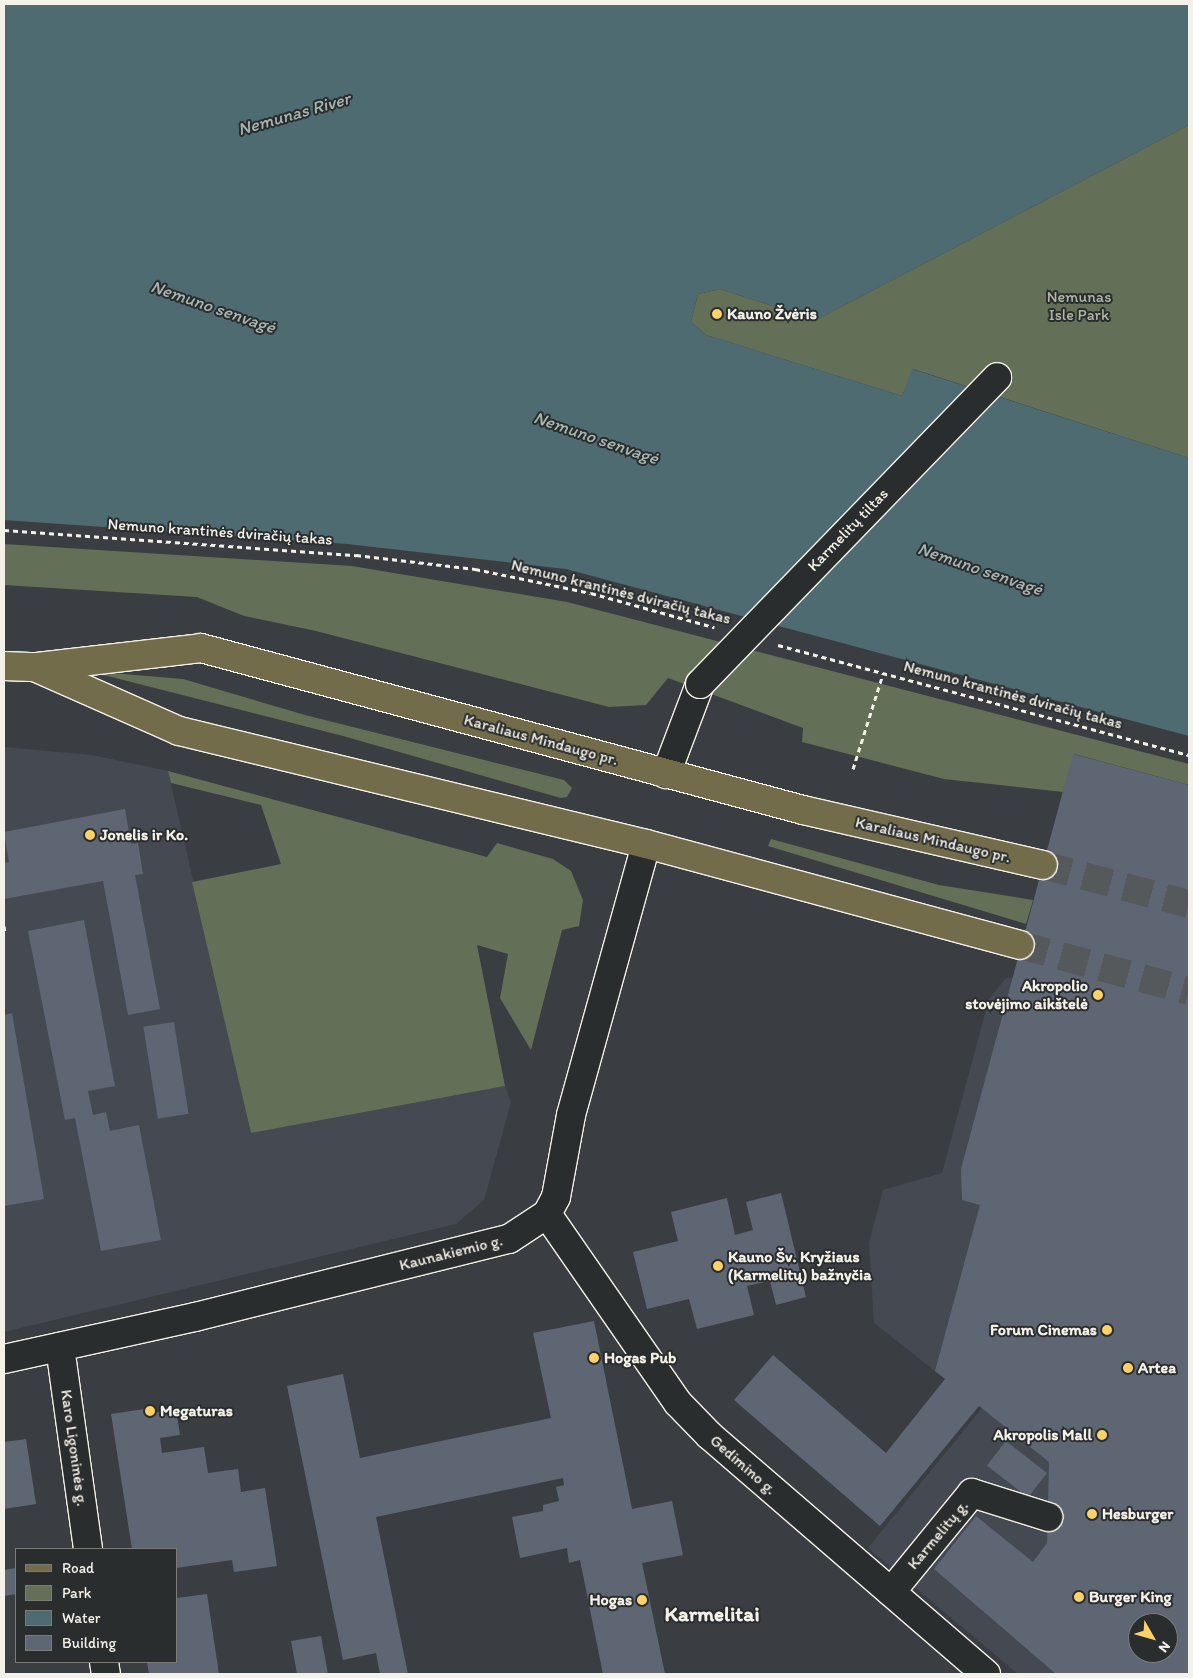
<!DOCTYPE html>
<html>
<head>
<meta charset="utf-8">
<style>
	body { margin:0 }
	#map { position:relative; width:1193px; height:1678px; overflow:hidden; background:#3a3e43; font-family:Itim,sans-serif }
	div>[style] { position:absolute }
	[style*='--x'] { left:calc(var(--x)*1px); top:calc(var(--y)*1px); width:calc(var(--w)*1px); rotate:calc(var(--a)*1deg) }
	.built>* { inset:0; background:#454a52 }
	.green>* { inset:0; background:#636f56 }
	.water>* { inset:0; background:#4d6b70 }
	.building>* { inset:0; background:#5e6674; transform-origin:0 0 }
	.major-tunnel>* { height:28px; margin-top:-14px; transform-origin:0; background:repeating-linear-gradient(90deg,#56595c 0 28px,transparent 0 42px) }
	.path>* { height:3px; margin-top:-1.5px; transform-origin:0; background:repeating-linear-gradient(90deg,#f4f1e8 0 5px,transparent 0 9px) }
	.roads { filter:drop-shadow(1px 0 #f4f1e8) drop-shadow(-1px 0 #f4f1e8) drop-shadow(0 1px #f4f1e8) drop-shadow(0 -1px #f4f1e8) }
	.minor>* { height:28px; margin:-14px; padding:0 14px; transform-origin:14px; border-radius:14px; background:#2a2d2e }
	.major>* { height:28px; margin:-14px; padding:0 14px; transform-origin:14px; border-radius:14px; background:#726c4b }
	.bridges { filter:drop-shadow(1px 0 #f4f1e8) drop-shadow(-1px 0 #f4f1e8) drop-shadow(0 1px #f4f1e8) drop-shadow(0 -1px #f4f1e8) }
	.minor-bridge>* { height:28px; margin:-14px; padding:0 14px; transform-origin:14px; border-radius:14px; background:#2a2d2e }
	.dots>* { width:14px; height:14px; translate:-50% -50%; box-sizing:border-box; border:2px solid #2a2d2e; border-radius:50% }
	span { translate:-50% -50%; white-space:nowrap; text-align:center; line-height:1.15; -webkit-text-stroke:4px #2a2d2e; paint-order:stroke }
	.park-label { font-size:16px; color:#b3b6a6 }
	.poi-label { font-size:16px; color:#f4f1e8; font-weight:700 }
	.left { translate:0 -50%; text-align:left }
	.right { translate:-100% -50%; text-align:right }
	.street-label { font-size:16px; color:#f4f1e8 }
	.water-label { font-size:18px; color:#a9b5b2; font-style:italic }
	.district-label { font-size:21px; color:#f4f1e8; font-weight:700 }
	.frame { position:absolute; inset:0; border:5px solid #f4f1e8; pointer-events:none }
	.legend { position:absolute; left:15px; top:1548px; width:162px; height:115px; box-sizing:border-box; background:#2a2d2e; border:1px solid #7b7b78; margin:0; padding:6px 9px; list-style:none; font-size:15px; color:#f4f1e8 }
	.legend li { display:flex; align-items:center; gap:10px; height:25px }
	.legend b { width:25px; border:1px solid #7b7b78 }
	.north { position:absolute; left:1128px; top:1613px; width:50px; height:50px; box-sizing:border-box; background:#2a2d2e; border:1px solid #7b7b78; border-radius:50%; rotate:128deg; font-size:14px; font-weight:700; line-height:20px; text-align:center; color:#f4f1e8 }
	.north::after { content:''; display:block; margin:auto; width:18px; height:22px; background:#ffd166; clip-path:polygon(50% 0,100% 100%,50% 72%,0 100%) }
</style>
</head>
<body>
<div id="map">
	<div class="built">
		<i style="clip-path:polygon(4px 747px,92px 755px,168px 771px,251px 1133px,505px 1086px,511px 1102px,484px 1200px,456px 1224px,4px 1332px)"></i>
		<i style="clip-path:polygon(evenodd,1006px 978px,1041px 978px,1189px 1020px,1189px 1674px,1018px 1674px,868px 1548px,982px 1408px,874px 1323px,869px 1243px,883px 1190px,942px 1173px,989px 999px,1006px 978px,1138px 1623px,1168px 1623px,1168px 1653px,1138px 1653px,1138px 1623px)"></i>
	</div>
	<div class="green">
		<i style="clip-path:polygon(1189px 125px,1189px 458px,913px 369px,902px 396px,706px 335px,691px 322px,698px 294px,720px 289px,816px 320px)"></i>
		<i style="clip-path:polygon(4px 544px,352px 566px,567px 602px,1189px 764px,1189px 785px,1074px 754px,1063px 792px,944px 779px,802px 742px,803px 728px,668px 678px,646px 705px,609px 707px,316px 631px,244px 616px,197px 597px,4px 585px)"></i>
		<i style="clip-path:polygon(88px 671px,183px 679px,305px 715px,564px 780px,572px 788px,567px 797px,561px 798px,343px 736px)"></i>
		<i style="clip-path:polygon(168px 771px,487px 857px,497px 843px,553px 859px,571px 871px,583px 900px,579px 926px,562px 930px,531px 1050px,500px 998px,508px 954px,477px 945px,505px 1086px,251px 1133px,192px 882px,281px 864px,261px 805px,171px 783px)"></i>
		<i style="clip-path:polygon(771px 839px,939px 885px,1033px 900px,1026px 924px,768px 846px)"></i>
	</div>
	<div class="water">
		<i style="clip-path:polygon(4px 4px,1189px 4px,1189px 125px,816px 320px,720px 289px,698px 294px,691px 322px,706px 335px,902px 396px,912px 369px,1189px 458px,1189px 736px,566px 569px,347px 544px,4px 520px)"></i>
	</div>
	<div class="building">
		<i style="clip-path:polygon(evenodd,1073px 754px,1189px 785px,1189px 1674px,1056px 1674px,934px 1569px,976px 1516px,1033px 1562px,1047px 1543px,1049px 1462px,979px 1406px,880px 1526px,734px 1400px,773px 1355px,886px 1453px,945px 1379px,935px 1371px,980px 1205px,962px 1200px,961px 1169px,1073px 754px,1138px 1623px,1168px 1623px,1168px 1653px,1138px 1653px,1138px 1623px)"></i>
		<i style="clip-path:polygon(125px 809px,131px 844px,138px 843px,143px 874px,135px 875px,160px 1009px,128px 1015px,103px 881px,4px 899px,4px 863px,9px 862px,4px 832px)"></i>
		<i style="clip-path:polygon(84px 920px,115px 1086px,88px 1091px,93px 1115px,106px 1112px,110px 1131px,139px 1125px,161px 1240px,101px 1251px,75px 1118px,65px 1120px,28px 931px)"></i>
		<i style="clip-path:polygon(12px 1013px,44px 1199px,4px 1206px,4px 1015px)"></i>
		<i style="left:174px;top:1022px;width:93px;height:31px;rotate:81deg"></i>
		<i style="clip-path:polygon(781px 1193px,806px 1297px,776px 1305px,770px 1281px,747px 1286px,754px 1315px,697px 1329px,689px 1299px,647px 1309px,633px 1252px,678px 1241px,671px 1212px,727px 1198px,735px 1235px,753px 1230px,746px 1202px)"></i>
		<i style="clip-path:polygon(594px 1321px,632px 1509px,672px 1501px,683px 1555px,642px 1563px,665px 1674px,603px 1674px,580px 1560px,569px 1563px,567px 1548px,520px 1558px,512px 1517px,543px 1511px,543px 1505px,559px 1501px,556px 1487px,564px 1485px,563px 1478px,376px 1517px,408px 1674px,380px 1674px,376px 1653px,343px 1660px,287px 1386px,343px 1374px,360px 1458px,551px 1418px,533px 1333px)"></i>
		<i style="clip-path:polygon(151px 1408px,152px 1413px,176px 1409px,180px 1435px,160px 1438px,162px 1453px,204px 1447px,208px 1473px,238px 1469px,241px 1492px,265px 1488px,277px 1566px,234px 1572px,232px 1560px,176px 1568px,176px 1549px,132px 1549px,111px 1414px)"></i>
		<i style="clip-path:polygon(26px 1439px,36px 1504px,4px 1509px,4px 1442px)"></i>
		<i style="left:1006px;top:1441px;width:52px;height:31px;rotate:38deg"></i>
		<i style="clip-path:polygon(16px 1568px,16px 1594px,4px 1596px,4px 1570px)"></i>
		<i style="clip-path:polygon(207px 1594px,219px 1674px,149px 1674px,147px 1662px,176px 1662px,176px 1598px)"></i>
		<i style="clip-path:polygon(321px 1636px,328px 1674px,297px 1674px,291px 1641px)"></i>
	</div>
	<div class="major-tunnel">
		<i style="--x:1043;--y:865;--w:151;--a:15"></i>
		<i style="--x:1020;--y:945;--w:175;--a:15.2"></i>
	</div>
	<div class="path">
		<i style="--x:4;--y:530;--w:353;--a:4.1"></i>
		<i style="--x:356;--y:555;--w:120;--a:6.7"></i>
		<i style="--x:475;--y:569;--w:118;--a:11.7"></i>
		<i style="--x:591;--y:593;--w:128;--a:15.5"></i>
		<i style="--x:778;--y:645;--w:425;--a:15"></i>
		<i style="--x:853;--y:769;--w:100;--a:-72.5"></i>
		<i style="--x:4;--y:926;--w:6;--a:81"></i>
	</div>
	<div class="roads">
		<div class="minor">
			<i style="--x:666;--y:774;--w:96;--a:-69.3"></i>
			<i style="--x:547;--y:1214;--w:230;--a:55.3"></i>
			<i style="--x:678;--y:1403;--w:45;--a:45.9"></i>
			<i style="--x:709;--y:1435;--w:366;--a:40.8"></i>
			<i style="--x:60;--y:1347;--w:204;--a:82.1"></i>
			<i style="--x:4;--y:1359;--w:196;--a:-12.4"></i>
			<i style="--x:195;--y:1317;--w:324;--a:-14"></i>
			<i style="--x:509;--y:1239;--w:45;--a:-33.3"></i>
			<i style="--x:547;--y:1214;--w:19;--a:-62"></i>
			<i style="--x:556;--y:1197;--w:83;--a:-79.6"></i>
			<i style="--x:571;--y:1115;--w:281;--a:-74.5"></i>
			<i style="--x:891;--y:1592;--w:128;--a:-50.7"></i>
			<i style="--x:972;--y:1493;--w:80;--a:17.5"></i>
			<i style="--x:104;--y:1662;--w:12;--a:81"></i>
		</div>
		<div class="major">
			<i style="--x:4;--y:666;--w:33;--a:2"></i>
			<i style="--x:37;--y:667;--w:165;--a:-6.6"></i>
			<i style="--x:201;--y:648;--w:623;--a:15.06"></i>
			<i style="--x:803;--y:810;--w:246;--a:12.9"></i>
			<i style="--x:37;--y:668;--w:155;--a:23.9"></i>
			<i style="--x:179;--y:731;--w:480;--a:13.6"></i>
			<i style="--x:646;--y:844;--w:387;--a:15.1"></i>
		</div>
	</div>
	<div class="bridges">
		<div class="minor-bridge">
			<i style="--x:700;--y:684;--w:427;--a:-45.9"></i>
		</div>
	</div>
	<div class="dots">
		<i style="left:717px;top:314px;background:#ffd166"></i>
		<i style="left:90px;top:835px;background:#ffd166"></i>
		<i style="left:1098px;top:995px;background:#ffd166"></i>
		<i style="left:718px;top:1266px;background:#ffd166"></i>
		<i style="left:1107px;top:1330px;background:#ffd166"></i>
		<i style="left:594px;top:1358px;background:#ffd166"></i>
		<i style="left:1128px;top:1368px;background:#ffd166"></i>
		<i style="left:150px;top:1411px;background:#ffd166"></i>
		<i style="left:1102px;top:1435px;background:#ffd166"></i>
		<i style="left:1092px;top:1514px;background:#ffd166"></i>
		<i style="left:1079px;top:1597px;background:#ffd166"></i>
		<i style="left:642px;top:1600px;background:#ffd166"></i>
	</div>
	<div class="park-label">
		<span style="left:1079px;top:306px">Nemunas<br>Isle Park</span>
	</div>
	<div class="poi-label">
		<span class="left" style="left:727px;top:314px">Kauno Žvėris</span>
		<span class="left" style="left:100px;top:835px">Jonelis ir Ko.</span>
		<span class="right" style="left:1088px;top:995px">Akropolio<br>stovėjimo aikštelė</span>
		<span class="left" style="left:728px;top:1266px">Kauno Šv. Kryžiaus<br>(Karmelitų) bažnyčia</span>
		<span class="right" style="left:1097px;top:1330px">Forum Cinemas</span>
		<span class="left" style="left:604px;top:1358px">Hogas Pub</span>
		<span class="left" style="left:1138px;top:1368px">Artea</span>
		<span class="left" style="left:160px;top:1411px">Megaturas</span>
		<span class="right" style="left:1092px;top:1435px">Akropolis Mall</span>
		<span class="left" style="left:1102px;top:1514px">Hesburger</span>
		<span class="left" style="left:1089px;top:1597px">Burger King</span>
		<span class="right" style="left:632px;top:1600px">Hogas</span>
	</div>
	<div class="street-label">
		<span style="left:848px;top:530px;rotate:-46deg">Karmelitų tiltas</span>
		<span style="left:220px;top:532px;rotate:4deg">Nemuno krantinės dviračių takas</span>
		<span style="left:621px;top:592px;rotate:14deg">Nemuno krantinės dviračių takas</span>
		<span style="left:1013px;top:695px;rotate:15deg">Nemuno krantinės dviračių takas</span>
		<span style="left:541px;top:740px;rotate:15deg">Karaliaus Mindaugo pr.</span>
		<span style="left:933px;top:840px;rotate:13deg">Karaliaus Mindaugo pr.</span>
		<span style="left:451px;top:1253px;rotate:-14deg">Kaunakiemio g.</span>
		<span style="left:74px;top:1448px;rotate:82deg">Karo Ligoninės g.</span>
		<span style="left:743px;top:1465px;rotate:41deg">Gedimino g.</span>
		<span style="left:938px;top:1535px;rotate:-50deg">Karmelitų g.</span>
	</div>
	<div class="water-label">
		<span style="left:294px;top:114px;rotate:-16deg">Nemunas River</span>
		<span style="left:213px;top:307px;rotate:19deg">Nemuno senvagė</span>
		<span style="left:596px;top:438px;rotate:19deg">Nemuno senvagė</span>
		<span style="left:980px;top:569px;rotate:19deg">Nemuno senvagė</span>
	</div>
	<div class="district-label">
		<span style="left:712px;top:1614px">Karmelitai</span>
	</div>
	<div class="frame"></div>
	<ul class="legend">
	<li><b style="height:6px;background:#726c4b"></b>Road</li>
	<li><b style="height:14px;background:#636f56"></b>Park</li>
	<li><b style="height:14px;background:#4d6b70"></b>Water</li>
	<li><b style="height:14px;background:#5e6674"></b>Building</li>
	</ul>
	<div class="north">N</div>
</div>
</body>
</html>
